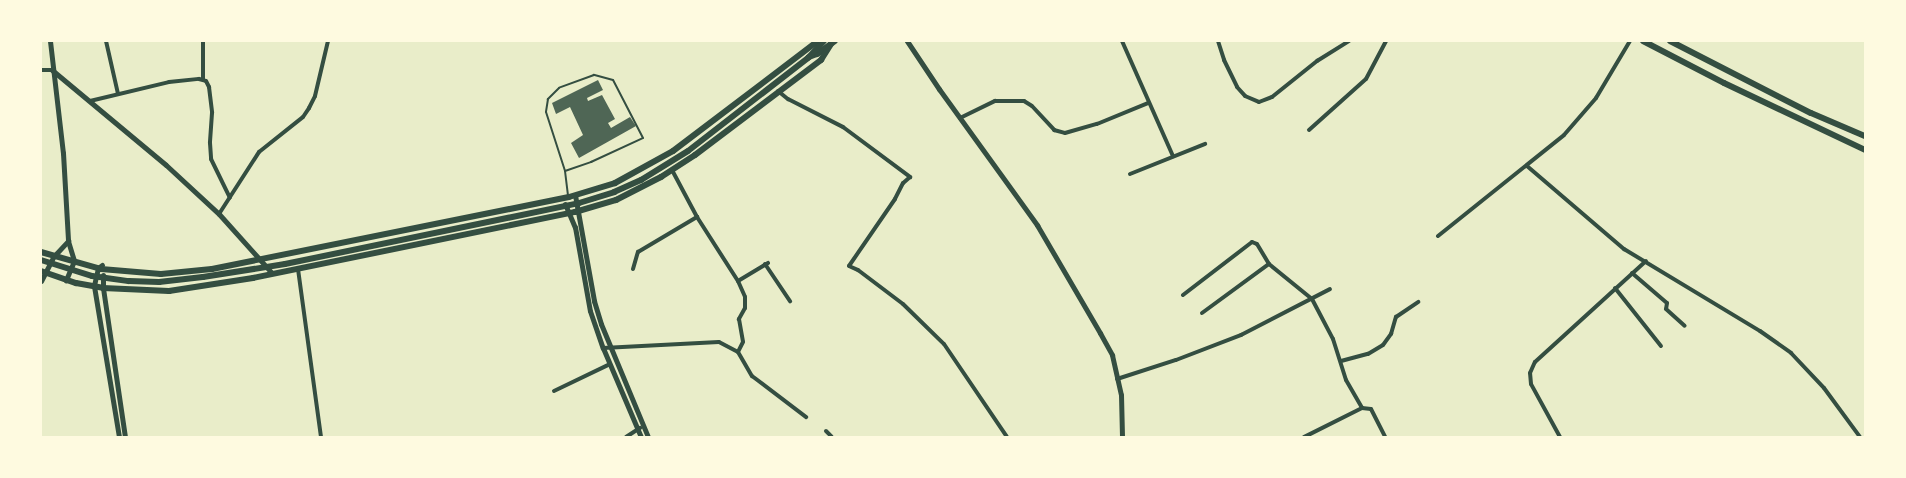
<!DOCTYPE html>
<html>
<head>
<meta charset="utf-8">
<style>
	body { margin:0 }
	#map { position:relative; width:1906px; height:478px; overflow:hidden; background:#e9edc9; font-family:"Roboto Condensed",sans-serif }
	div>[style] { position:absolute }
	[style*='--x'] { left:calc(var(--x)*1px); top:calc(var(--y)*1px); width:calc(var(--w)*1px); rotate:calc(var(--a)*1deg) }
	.building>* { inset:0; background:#4f6655 }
	.service>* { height:2px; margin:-1px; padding:0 1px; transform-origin:1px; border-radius:1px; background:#344e41 }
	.minor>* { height:4px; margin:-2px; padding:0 2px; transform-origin:2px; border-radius:2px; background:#344e41 }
	.tertiary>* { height:5px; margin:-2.5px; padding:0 2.5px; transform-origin:2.5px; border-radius:2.5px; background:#344e41 }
	.primary>* { height:6px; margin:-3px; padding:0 3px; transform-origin:3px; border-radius:3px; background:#344e41 }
	.trunk>* { height:6px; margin:-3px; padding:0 3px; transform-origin:3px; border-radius:3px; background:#344e41 }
	span { translate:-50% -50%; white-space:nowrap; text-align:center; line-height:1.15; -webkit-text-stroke:4.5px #fefae0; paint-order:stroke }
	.frame { position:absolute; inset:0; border:42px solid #fefae0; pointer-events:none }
</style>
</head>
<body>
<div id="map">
	<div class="building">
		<i style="clip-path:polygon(598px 80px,603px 90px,587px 98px,588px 101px,602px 95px,615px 119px,608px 123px,611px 128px,630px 117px,636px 126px,579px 158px,571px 143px,583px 135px,570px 107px,556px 114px,552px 103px)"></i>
	</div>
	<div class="service">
		<i style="--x:565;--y:171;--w:28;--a:-19"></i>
		<i style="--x:591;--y:162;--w:57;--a:-24.8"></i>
		<i style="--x:643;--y:138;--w:65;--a:-117.3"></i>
		<i style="--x:613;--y:80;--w:20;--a:-165"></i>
		<i style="--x:594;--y:75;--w:37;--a:160"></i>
		<i style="--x:559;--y:88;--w:16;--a:135"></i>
		<i style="--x:548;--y:99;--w:13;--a:99"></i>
		<i style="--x:546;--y:112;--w:62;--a:72.1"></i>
		<i style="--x:565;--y:171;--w:24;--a:83"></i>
	</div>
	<div class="minor">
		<i style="--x:106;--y:41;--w:54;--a:77.2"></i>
		<i style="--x:1122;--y:41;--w:126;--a:66.1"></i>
		<i style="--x:1218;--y:41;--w:20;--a:72"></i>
		<i style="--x:1224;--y:60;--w:30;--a:64"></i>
		<i style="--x:1237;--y:87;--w:12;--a:48"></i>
		<i style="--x:1245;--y:96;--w:15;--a:23"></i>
		<i style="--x:1259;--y:102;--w:14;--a:-21"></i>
		<i style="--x:1272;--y:97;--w:58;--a:-38.7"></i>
		<i style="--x:1317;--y:61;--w:38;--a:-32"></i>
		<i style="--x:41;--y:70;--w:11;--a:0"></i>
		<i style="--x:203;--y:79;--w:38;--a:-90"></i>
		<i style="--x:778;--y:91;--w:13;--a:39"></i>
		<i style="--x:788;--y:99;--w:62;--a:27"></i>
		<i style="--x:843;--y:127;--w:84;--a:36.7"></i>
		<i style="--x:910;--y:177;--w:9;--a:139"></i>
		<i style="--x:903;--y:183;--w:18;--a:117"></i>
		<i style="--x:895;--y:199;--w:81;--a:124.5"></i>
		<i style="--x:849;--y:266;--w:10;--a:24"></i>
		<i style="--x:858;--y:270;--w:56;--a:37.1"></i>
		<i style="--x:903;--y:304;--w:57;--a:44.3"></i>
		<i style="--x:944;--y:344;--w:112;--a:55.9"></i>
		<i style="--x:90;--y:101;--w:81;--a:-13.5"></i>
		<i style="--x:169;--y:82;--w:30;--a:-6"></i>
		<i style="--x:199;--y:79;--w:7;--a:16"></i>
		<i style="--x:206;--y:81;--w:7;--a:63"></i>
		<i style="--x:209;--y:87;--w:26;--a:83"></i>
		<i style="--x:212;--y:113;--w:30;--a:94"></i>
		<i style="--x:210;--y:143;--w:16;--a:86"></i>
		<i style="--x:211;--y:159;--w:43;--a:64"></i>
		<i style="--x:960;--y:118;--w:39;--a:-26"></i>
		<i style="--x:995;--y:101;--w:29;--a:0"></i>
		<i style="--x:1024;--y:101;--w:9;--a:32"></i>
		<i style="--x:1032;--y:106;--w:33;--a:47"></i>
		<i style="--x:1054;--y:130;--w:11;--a:15"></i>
		<i style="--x:1065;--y:133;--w:33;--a:-16"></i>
		<i style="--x:1097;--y:124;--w:55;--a:-22.4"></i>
		<i style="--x:1309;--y:130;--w:76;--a:-41.8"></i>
		<i style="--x:1366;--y:79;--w:43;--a:-62.2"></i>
		<i style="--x:1527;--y:166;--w:128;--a:40.6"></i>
		<i style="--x:1624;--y:249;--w:159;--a:31.1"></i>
		<i style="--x:1760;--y:331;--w:38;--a:35"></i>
		<i style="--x:1791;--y:353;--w:48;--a:46.7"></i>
		<i style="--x:1824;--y:388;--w:61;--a:53.7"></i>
		<i style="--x:1130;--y:174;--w:81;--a:-21.8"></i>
		<i style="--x:219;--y:214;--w:74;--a:-57.2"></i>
		<i style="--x:259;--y:152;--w:56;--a:-38.5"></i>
		<i style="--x:303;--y:117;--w:11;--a:-56"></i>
		<i style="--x:309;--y:108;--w:13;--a:-63"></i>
		<i style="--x:315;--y:96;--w:57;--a:-76.7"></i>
		<i style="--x:697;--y:217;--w:76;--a:57.4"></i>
		<i style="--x:738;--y:281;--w:17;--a:66"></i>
		<i style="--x:745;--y:297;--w:11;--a:90"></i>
		<i style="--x:745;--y:308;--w:13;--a:119"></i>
		<i style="--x:739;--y:319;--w:23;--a:80"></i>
		<i style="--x:743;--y:342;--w:11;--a:117"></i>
		<i style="--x:1438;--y:236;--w:161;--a:-38.7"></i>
		<i style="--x:1564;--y:135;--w:49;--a:-49.1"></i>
		<i style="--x:1596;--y:98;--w:66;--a:-59.2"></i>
		<i style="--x:765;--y:264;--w:45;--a:56"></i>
		<i style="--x:298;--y:269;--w:170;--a:82.2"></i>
		<i style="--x:633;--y:269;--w:18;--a:-74"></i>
		<i style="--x:638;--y:252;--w:69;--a:-30.7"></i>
		<i style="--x:697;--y:217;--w:53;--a:-118"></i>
		<i style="--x:1632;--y:273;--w:46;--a:40.6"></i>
		<i style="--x:1667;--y:303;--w:6;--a:99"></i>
		<i style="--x:1666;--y:309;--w:25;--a:42"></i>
		<i style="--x:738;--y:281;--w:35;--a:-31"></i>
		<i style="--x:1615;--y:288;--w:74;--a:51.6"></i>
		<i style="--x:1183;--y:295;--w:87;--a:-37.5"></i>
		<i style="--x:1252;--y:242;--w:5;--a:22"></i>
		<i style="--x:1257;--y:244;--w:23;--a:59"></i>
		<i style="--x:1202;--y:313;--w:83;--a:-36.2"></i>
		<i style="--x:1269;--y:264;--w:55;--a:39.1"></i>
		<i style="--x:1312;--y:299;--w:45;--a:62.3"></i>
		<i style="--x:1333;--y:339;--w:43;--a:72.4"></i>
		<i style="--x:1346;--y:380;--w:32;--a:60"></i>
		<i style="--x:1362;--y:408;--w:65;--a:153.4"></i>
		<i style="--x:603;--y:348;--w:116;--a:-3"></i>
		<i style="--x:719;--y:342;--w:21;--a:28"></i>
		<i style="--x:738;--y:352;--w:28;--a:60"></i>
		<i style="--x:752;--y:376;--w:68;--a:37.2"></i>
		<i style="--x:1341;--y:361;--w:28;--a:-15"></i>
		<i style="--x:1368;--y:354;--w:17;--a:-31"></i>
		<i style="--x:1383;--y:345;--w:14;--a:-54"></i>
		<i style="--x:1391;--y:334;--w:18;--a:-74"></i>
		<i style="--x:1396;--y:317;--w:27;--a:-34"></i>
		<i style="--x:1117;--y:379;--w:62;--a:-17.9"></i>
		<i style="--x:1176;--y:360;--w:70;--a:-21"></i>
		<i style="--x:1241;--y:335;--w:100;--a:-27.3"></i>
		<i style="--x:554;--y:391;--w:62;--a:-25.7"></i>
		<i style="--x:1362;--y:408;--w:9;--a:6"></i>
		<i style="--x:1371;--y:409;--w:31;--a:63"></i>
		<i style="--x:826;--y:431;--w:8;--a:45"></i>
		<i style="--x:626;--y:437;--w:17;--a:-33"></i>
		<i style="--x:1560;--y:437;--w:60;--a:-118.7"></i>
		<i style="--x:1531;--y:384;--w:11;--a:-95"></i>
		<i style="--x:1530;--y:373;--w:12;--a:-66"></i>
		<i style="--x:1535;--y:362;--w:150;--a:-42.3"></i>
	</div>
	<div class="tertiary">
		<i style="--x:50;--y:41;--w:113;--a:83.4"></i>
		<i style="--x:63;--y:153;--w:88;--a:86.7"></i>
		<i style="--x:68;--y:241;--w:21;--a:73"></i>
		<i style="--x:74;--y:261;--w:21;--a:113"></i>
		<i style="--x:907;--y:41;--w:58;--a:56.3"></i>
		<i style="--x:939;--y:89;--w:168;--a:54.2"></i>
		<i style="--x:1037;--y:225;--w:125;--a:59.7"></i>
		<i style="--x:1100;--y:333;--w:25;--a:61"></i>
		<i style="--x:1112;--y:355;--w:41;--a:77.3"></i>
		<i style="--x:1121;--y:395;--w:42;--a:88.6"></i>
		<i style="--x:52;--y:70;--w:148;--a:39.8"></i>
		<i style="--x:166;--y:165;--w:72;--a:42.8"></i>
		<i style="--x:219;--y:214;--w:79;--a:48.1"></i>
		<i style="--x:575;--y:195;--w:108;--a:79.8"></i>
		<i style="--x:594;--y:301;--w:24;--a:73"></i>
		<i style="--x:601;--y:324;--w:122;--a:67.4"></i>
		<i style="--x:565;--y:204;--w:25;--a:67"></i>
		<i style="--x:575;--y:227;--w:85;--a:79.9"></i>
		<i style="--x:590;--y:311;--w:39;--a:71"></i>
		<i style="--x:603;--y:348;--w:97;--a:66.9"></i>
		<i style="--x:102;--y:265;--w:5;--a:143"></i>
		<i style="--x:98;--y:268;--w:18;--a:103"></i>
		<i style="--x:94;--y:286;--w:153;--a:80.6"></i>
		<i style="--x:103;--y:275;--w:13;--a:90"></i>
		<i style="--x:103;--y:288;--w:151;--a:81.6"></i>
		<i style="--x:41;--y:281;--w:28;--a:-63"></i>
		<i style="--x:54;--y:256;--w:21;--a:-47"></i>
	</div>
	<div class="primary">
		<i style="--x:1643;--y:41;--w:91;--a:27.4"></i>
		<i style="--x:1724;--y:83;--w:156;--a:25.4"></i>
		<i style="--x:1670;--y:41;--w:158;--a:27.1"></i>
		<i style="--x:1811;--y:113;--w:59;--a:23.1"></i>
	</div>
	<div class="trunk">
		<i style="--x:809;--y:57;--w:9;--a:-21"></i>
		<i style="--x:817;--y:54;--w:22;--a:-36"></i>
		<i style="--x:41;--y:252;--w:62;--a:15.8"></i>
		<i style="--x:101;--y:269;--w:60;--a:4.8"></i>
		<i style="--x:161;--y:274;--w:51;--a:-5.6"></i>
		<i style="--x:212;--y:269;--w:364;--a:-11.4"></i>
		<i style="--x:569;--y:197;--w:48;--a:-16.9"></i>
		<i style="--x:615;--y:183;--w:66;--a:-28.9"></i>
		<i style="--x:673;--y:151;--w:182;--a:-37.2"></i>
		<i style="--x:41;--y:260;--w:53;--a:17.4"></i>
		<i style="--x:92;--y:276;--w:37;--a:8"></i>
		<i style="--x:129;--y:281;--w:30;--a:2"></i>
		<i style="--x:159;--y:282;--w:44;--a:-6.5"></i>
		<i style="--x:203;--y:277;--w:83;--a:-9"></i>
		<i style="--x:285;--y:264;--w:300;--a:-11.7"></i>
		<i style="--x:579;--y:203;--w:37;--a:-17"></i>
		<i style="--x:614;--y:192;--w:30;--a:-24"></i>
		<i style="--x:641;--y:180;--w:55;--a:-31.7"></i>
		<i style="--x:688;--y:151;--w:152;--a:-37.8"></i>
		<i style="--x:808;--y:58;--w:23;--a:-47"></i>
		<i style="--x:41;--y:271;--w:37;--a:19"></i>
		<i style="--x:76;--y:283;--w:27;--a:10"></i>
		<i style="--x:103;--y:288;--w:66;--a:2.6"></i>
		<i style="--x:169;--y:291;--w:85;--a:-8.8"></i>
		<i style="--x:253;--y:278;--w:329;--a:-11.6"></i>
		<i style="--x:575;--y:212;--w:43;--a:-16.3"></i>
		<i style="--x:616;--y:200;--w:51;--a:-27.1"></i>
		<i style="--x:661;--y:177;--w:40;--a:-32.9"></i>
		<i style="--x:695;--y:155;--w:158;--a:-37"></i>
		<i style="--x:821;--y:60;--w:19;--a:-58"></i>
	</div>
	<div class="frame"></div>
</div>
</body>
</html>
